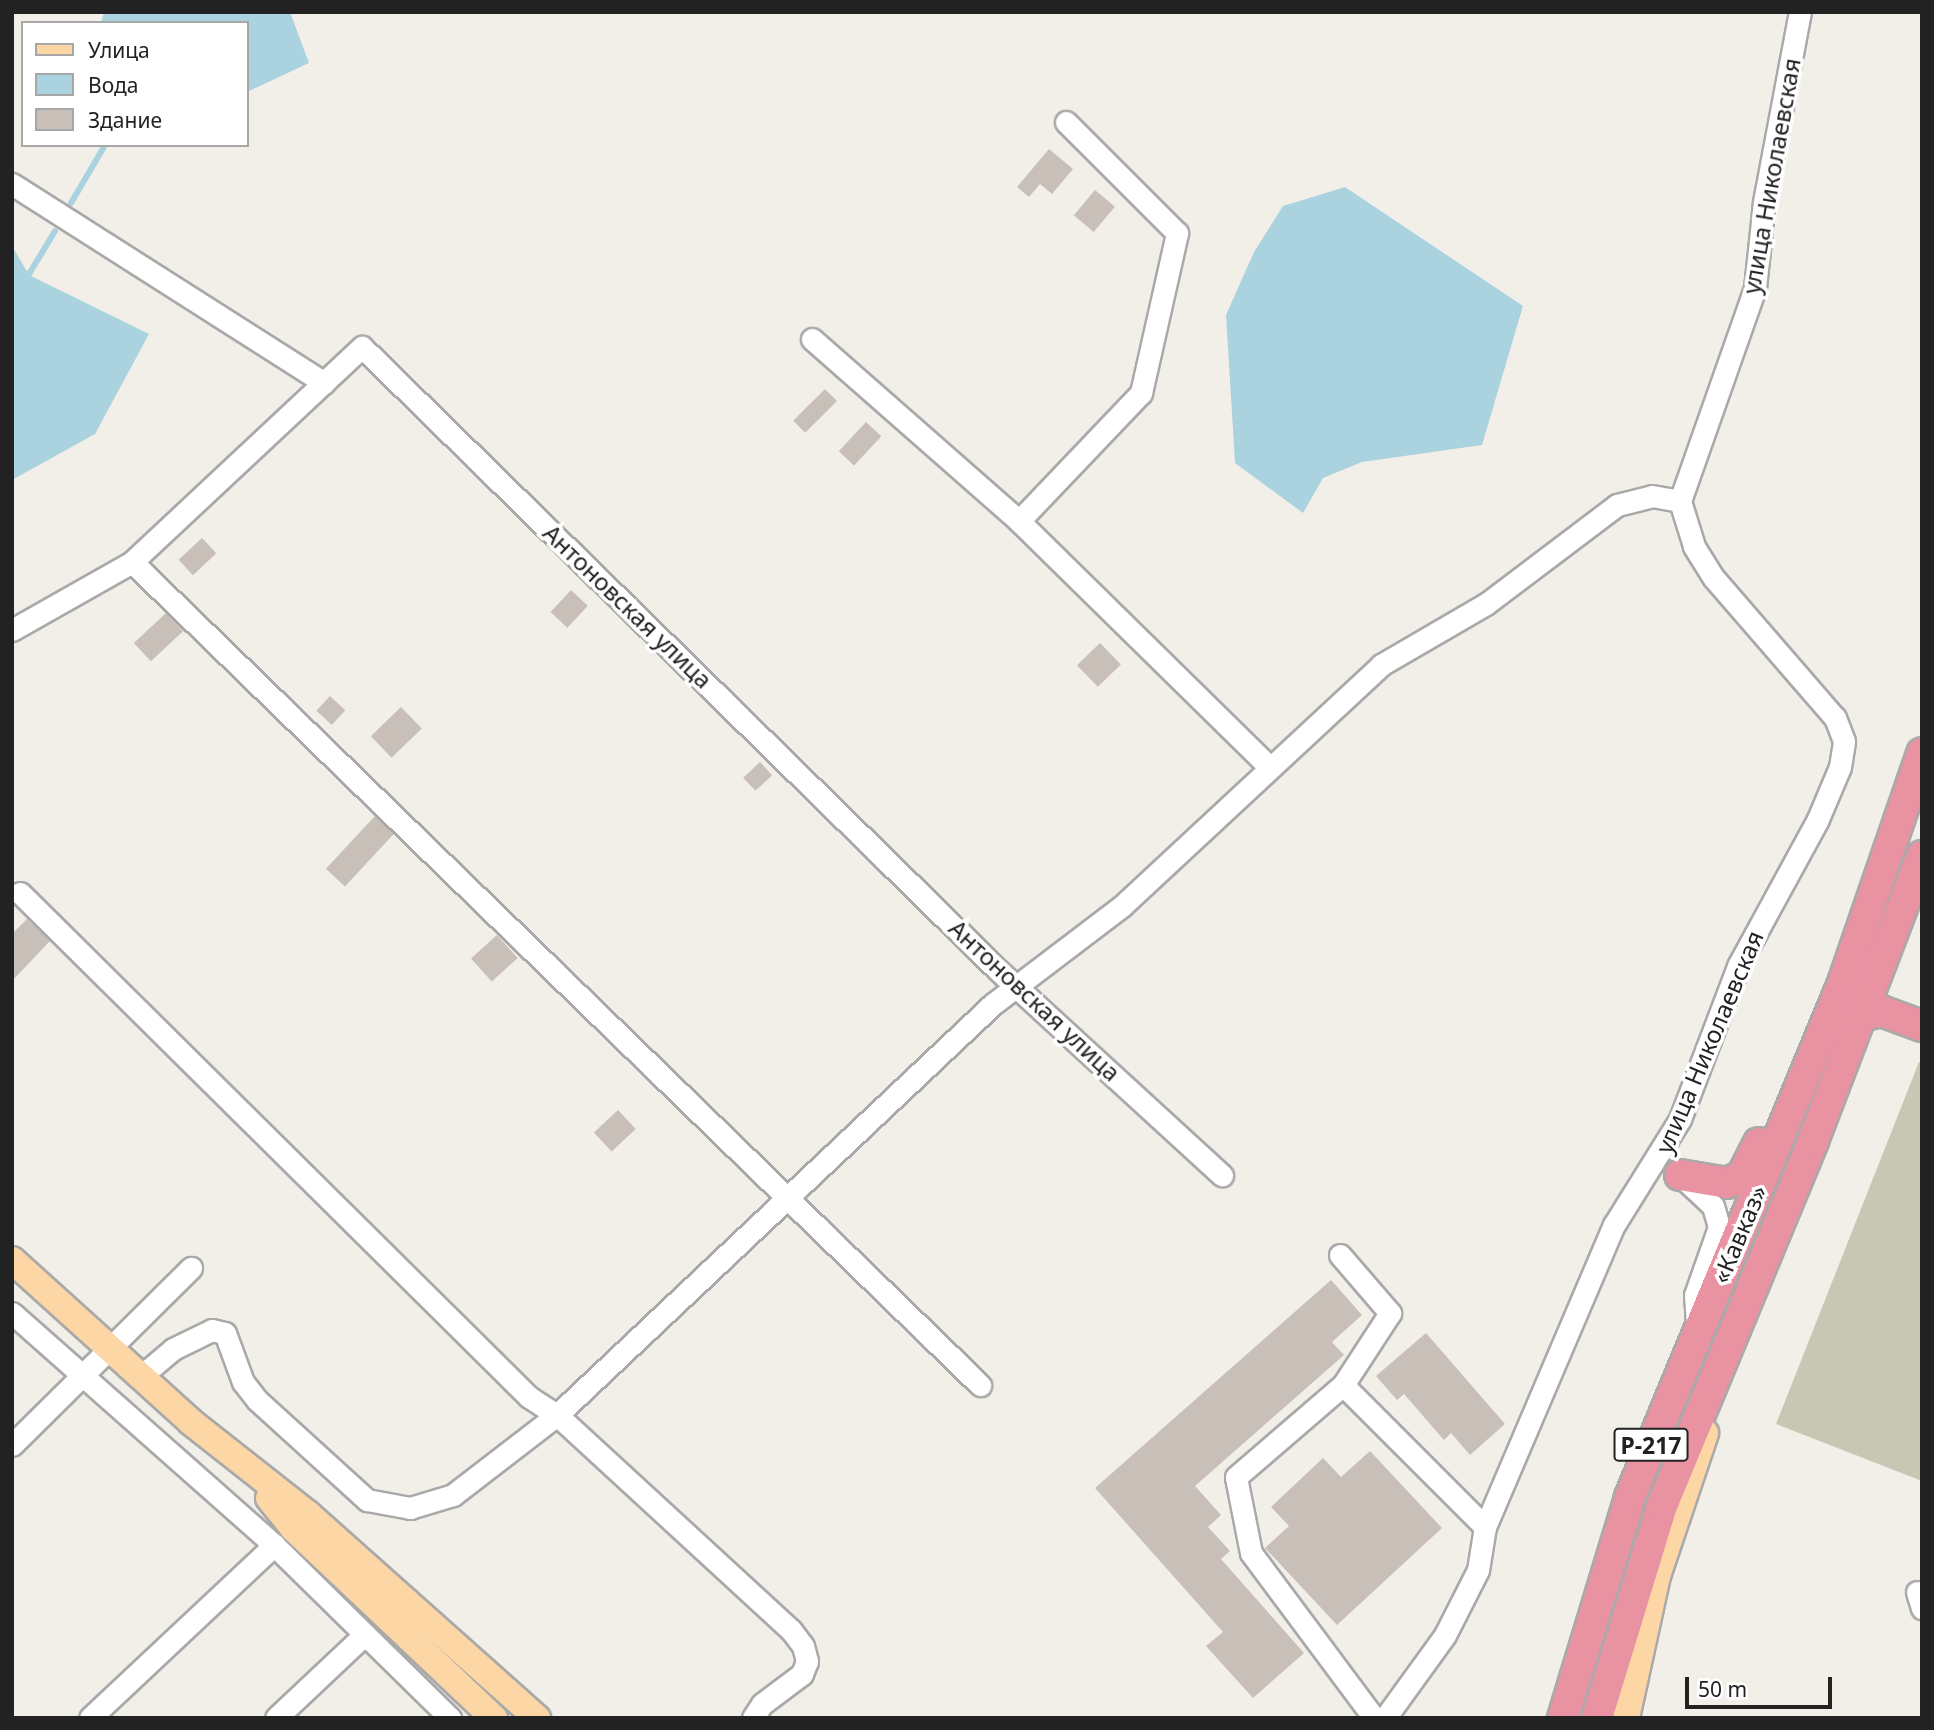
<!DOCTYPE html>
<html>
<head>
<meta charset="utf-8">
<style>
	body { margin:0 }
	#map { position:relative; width:1934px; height:1730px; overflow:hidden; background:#f2efe9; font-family:"Noto Sans",sans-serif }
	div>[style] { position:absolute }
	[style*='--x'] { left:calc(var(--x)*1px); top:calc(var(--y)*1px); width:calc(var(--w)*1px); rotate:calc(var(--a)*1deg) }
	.construction>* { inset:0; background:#c7c7b4 }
	.water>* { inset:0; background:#aad3df }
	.stream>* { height:6px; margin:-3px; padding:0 3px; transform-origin:3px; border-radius:3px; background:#aad3df }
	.building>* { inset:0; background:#c7bfb8; transform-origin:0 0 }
	.roads { filter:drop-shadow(2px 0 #a9a9a9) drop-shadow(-2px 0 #a9a9a9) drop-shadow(0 2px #a9a9a9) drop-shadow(0 -2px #a9a9a9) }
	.minor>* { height:21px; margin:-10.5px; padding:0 10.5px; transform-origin:10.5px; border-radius:10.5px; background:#fff }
	.major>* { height:26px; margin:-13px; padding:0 13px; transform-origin:13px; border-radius:13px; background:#fcd6a4 }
	.highway>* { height:30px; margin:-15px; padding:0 15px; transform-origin:15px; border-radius:15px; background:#e892a2 }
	span { translate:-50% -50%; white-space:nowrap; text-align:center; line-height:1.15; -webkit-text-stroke:7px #fff; paint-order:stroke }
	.shield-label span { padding:2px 5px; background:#fff; border:2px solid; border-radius:5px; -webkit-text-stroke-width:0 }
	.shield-label { font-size:23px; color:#222; font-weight:700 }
	.street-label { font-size:24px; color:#222 }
	.frame { position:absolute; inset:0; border:14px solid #222; pointer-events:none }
	.legend { position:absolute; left:21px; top:21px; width:228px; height:126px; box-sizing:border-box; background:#fff; border:2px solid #a7a7a7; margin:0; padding:9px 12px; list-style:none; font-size:21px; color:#222 }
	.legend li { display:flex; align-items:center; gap:14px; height:35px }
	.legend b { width:35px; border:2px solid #a7a7a7 }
	.scale { position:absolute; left:1685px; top:1677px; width:147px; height:32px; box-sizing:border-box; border:4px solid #222; border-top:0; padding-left:9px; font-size:21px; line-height:24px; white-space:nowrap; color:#222; -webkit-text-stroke:5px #fff; paint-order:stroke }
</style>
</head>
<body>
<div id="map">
	<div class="construction">
		<i style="clip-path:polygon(1919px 1062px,1922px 1063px,1922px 1481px,1776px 1424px)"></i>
	</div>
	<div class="water">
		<i style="clip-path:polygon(104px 12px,290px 12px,309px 63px,247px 92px,247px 23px,101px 23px)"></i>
		<i style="clip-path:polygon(1345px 187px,1523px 306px,1482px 445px,1362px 462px,1323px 478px,1303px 513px,1235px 463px,1226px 315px,1254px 252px,1283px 206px)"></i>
		<i style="clip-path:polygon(12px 246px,29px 275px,149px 334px,95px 434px,12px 480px)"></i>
	</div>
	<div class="stream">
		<i style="--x:71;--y:203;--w:67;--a:-59.6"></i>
		<i style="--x:29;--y:274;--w:50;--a:-58.8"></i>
	</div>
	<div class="building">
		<i style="clip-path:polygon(1049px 149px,1073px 169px,1052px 194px,1040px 184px,1029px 197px,1017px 187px)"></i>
		<i style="left:1095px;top:190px;width:26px;height:33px;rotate:40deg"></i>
		<i style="left:825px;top:389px;width:17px;height:45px;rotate:45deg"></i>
		<i style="left:866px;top:422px;width:21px;height:40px;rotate:43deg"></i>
		<i style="left:202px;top:538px;width:21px;height:32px;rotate:47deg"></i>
		<i style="left:571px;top:590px;width:23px;height:30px;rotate:43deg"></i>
		<i style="left:166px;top:613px;width:25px;height:44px;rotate:47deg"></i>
		<i style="left:1100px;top:643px;width:30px;height:32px;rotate:46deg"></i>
		<i style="left:330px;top:696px;width:21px;height:20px;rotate:43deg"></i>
		<i style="left:401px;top:707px;width:30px;height:42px;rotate:46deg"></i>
		<i style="left:760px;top:762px;width:18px;height:23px;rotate:47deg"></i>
		<i style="left:375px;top:816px;width:26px;height:72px;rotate:43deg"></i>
		<i style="clip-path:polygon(27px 919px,50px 941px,12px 981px,12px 934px)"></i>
		<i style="left:497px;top:935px;width:31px;height:35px;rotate:48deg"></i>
		<i style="left:618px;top:1110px;width:26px;height:33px;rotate:47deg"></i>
		<i style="clip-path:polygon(1331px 1280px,1362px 1315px,1332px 1342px,1344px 1355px,1195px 1486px,1221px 1515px,1208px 1527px,1230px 1551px,1221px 1559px,1304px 1653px,1253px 1698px,1206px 1646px,1223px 1632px,1095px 1488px)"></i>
		<i style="clip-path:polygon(1426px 1333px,1505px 1424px,1470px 1455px,1451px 1433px,1444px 1440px,1404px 1394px,1397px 1400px,1376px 1376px)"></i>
		<i style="clip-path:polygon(1370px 1451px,1442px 1528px,1337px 1625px,1265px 1548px,1289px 1526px,1271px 1507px,1323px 1458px,1341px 1477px)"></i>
	</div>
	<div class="roads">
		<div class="minor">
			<i style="--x:12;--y:184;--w:370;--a:32.5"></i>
			<i style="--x:812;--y:339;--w:276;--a:41.3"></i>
			<i style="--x:1019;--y:521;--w:348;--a:44.5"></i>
			<i style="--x:1019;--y:521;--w:177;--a:-46.4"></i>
			<i style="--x:1141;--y:393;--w:164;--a:-77.3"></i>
			<i style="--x:1177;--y:233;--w:157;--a:-135"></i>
			<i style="--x:132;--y:562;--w:1182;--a:44.14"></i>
			<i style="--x:12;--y:630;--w:138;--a:-29.5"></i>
			<i style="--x:132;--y:562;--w:315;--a:-43.1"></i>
			<i style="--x:362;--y:347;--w:890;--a:44.41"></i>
			<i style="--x:998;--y:970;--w:304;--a:42.5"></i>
			<i style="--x:20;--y:893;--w:716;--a:44.72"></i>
			<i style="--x:529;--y:1397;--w:33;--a:33"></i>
			<i style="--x:557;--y:1415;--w:318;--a:42.6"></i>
			<i style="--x:791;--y:1630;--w:20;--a:53"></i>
			<i style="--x:803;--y:1646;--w:16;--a:75"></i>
			<i style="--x:807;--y:1661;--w:14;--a:111"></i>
			<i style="--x:802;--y:1674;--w:50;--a:143.1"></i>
			<i style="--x:762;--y:1704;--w:17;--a:123"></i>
			<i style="--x:1681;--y:1176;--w:44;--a:43.2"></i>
			<i style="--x:1713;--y:1206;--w:22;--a:74"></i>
			<i style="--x:1719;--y:1227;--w:72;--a:109.4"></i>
			<i style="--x:1695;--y:1295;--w:32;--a:86"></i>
			<i style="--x:1340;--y:1255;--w:77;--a:49.2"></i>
			<i style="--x:1390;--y:1313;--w:86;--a:123.1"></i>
			<i style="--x:12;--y:1313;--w:350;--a:41.5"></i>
			<i style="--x:274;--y:1545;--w:247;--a:44.5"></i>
			<i style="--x:140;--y:1377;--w:43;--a:-40.3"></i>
			<i style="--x:173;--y:1349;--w:43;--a:-26"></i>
			<i style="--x:212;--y:1330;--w:13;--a:13"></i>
			<i style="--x:225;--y:1333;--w:52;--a:69.8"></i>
			<i style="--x:243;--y:1382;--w:23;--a:52"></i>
			<i style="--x:257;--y:1400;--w:149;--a:42.3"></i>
			<i style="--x:367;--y:1500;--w:44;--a:10.5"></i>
			<i style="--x:410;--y:1508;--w:45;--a:-16.8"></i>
			<i style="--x:453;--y:1495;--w:131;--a:-37.6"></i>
			<i style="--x:557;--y:1415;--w:599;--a:-43.31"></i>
			<i style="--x:993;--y:1004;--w:162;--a:-37.2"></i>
			<i style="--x:1122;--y:906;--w:354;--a:-42.9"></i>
			<i style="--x:1381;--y:665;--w:121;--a:-30.2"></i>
			<i style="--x:1486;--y:604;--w:164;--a:-37.1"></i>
			<i style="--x:1617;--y:505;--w:36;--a:-14"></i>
			<i style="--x:1652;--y:496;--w:28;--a:10"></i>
			<i style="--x:12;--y:1445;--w:252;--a:-44.7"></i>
			<i style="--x:1917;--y:1592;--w:17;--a:73"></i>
			<i style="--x:90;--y:1718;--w:253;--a:-43.2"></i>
			<i style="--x:276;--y:1718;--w:122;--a:-43.3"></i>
			<i style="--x:1374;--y:1718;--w:206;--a:-126.7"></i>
			<i style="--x:1251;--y:1553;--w:77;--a:-101.2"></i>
			<i style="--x:1236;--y:1477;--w:141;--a:-40.7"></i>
			<i style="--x:1343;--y:1385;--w:201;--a:45"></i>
			<i style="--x:1385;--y:1718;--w:102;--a:-54.1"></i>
			<i style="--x:1445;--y:1635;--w:73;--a:-63.1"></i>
			<i style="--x:1478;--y:1570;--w:44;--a:-80.8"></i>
			<i style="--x:1485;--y:1527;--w:328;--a:-66.9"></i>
			<i style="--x:1614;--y:1225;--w:125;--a:-58.1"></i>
			<i style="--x:1680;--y:1119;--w:164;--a:-69.2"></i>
			<i style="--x:1738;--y:966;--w:167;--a:-61.4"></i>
			<i style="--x:1818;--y:819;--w:56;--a:-67.1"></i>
			<i style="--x:1840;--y:767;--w:26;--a:-81"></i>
			<i style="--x:1844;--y:741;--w:25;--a:-111"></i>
			<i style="--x:1835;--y:718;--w:186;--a:-130.9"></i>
			<i style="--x:1713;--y:577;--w:36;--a:-122"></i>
			<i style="--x:1694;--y:546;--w:47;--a:-107.3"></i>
			<i style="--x:1680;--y:501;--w:226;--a:-70.6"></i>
			<i style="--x:1755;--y:288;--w:86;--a:-84"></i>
			<i style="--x:1764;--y:202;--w:193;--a:-79.3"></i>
		</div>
		<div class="major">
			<i style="--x:12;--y:1260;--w:241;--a:42.1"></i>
			<i style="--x:191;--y:1422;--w:149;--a:38.2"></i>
			<i style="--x:308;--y:1514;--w:307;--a:41.7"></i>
			<i style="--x:269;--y:1498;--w:38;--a:51"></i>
			<i style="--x:293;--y:1528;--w:277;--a:43.4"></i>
			<i style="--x:1626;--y:1718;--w:145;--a:-77.7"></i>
			<i style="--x:1657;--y:1576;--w:151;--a:-71.4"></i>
		</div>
		<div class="highway">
			<i style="--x:1862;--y:1016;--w:20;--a:-15"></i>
			<i style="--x:1881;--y:1011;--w:44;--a:20.1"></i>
			<i style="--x:1680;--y:1175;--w:48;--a:9.7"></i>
			<i style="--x:1727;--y:1183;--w:17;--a:-25"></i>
			<i style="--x:1742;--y:1176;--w:37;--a:-63"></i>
			<i style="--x:1563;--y:1718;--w:231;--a:-73.1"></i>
			<i style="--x:1630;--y:1497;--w:556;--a:-67.49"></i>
			<i style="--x:1843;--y:983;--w:243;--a:-71"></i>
			<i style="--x:1597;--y:1718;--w:222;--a:-73"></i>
			<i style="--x:1662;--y:1506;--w:395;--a:-67.5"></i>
			<i style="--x:1813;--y:1141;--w:305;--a:-69.1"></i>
		</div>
	</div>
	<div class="shield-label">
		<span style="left:1651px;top:1445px">Р-217</span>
	</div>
	<div class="street-label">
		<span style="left:1771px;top:176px;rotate:-80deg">улица Николаевская</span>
		<span style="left:628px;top:606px;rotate:44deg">Антоновская улица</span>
		<span style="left:1035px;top:1000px;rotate:43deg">Антоновская улица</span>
		<span style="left:1709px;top:1042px;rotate:-67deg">улица Николаевская</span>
		<span style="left:1739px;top:1234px;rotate:-67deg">«Кавказ»</span>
	</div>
	<div class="frame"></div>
	<ul class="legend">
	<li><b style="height:9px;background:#fcd6a4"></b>Улица</li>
	<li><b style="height:19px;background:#aad3df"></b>Вода</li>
	<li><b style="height:19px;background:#c7bfb8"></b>Здание</li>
	</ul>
	<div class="scale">50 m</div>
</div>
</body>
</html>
